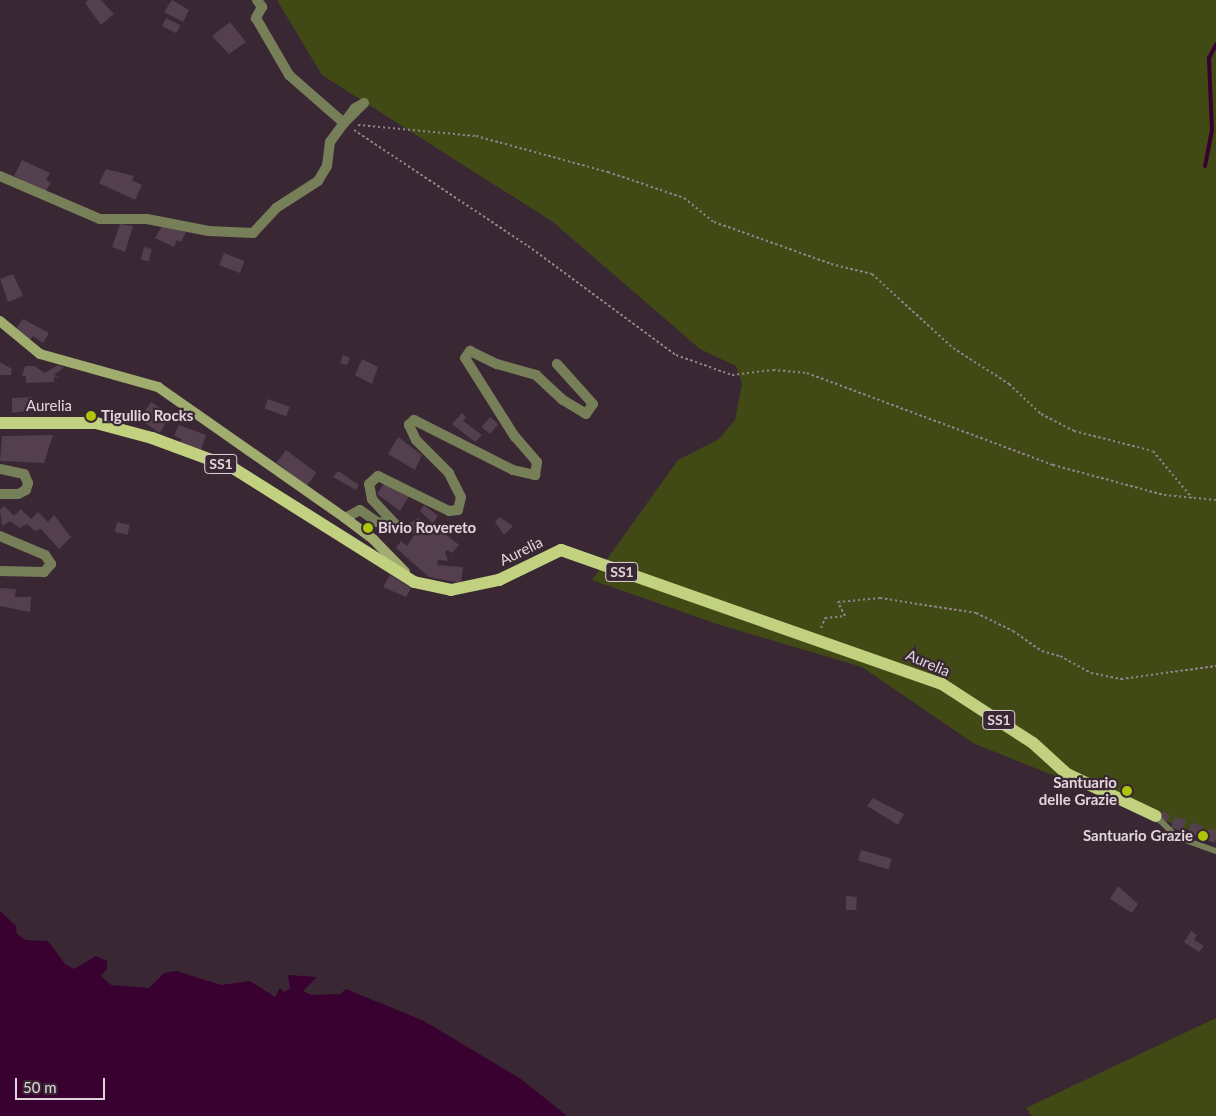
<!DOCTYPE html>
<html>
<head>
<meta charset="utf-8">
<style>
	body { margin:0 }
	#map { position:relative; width:1216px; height:1116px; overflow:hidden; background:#3a2734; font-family:Lato,sans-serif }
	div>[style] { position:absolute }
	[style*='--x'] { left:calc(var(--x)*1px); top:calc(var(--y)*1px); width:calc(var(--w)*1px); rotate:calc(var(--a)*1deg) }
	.green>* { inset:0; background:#414a15 }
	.water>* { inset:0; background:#39012f }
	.stream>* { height:4px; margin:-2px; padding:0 2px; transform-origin:2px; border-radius:2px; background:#39012f }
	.building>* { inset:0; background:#533f4d; transform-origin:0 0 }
	.primary-tunnel>* { height:12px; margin-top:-6px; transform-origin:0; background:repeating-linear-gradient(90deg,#53414d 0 12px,transparent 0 18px) }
	.path>* { height:2px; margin-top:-1px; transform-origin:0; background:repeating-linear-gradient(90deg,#90818b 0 2.5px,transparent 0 5px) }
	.lane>* { height:5.5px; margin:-2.75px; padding:0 2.75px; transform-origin:2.75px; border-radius:2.75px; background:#777f59 }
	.street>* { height:10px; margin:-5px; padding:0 5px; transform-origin:5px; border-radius:5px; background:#777f59 }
	.secondary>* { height:10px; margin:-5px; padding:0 5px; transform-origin:5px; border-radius:5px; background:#a1ad6e }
	.primary>* { height:12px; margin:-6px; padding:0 6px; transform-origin:6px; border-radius:6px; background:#c1d17f }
	.dots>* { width:14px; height:14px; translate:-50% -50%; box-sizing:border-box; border:2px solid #3a2734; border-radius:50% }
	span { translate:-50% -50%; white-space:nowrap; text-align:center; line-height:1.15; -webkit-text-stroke:4.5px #3a2734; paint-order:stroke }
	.shield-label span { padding:1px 4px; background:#3a2734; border:1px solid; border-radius:4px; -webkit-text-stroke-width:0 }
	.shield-label { font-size:14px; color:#e1d5dd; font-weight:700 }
	.street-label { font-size:15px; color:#e1d5dd }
	.poi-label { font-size:15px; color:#e1d5dd; font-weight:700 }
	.left { translate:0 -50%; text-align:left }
	.right { translate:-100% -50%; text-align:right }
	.scale { position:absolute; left:15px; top:1078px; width:90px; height:22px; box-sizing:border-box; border:2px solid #e1d5dd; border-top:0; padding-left:6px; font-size:15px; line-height:18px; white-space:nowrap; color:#e1d5dd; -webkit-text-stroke:4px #3a2734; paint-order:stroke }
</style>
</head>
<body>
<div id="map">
	<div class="green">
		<i style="clip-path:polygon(277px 0,1216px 0,1216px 841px,973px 743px,862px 667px,717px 624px,592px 580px,678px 460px,719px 439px,735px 420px,742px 384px,736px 366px,700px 349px,553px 222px,322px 75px)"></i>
		<i style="clip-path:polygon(1216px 1018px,1216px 1116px,1032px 1116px,1026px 1108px)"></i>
	</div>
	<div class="water">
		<i style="clip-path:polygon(0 911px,16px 926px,17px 934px,26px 940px,48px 941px,65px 964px,74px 969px,96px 956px,107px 961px,107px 969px,101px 976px,111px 985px,149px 988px,164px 973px,176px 971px,221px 985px,250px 981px,275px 997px,280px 988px,284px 992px,290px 988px,288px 975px,317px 977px,303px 991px,311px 995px,340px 994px,346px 989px,424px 1021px,521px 1079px,567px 1116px,0 1116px)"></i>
	</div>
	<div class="stream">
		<i style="--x:1205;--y:166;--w:36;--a:-79"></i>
		<i style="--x:1212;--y:131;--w:73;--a:-92.4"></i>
		<i style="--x:1209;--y:58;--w:15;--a:-62"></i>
	</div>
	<div class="building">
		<i style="clip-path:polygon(88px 0,101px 0,114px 14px,101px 25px,85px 3px)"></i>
		<i style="clip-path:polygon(172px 0,189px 10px,183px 22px,164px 12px)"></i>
		<i style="left:166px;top:18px;width:16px;height:9px;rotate:27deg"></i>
		<i style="clip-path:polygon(230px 22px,246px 42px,229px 54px,212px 36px)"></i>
		<i style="clip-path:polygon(22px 160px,50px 173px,46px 180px,51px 183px,45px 192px,14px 176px)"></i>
		<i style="clip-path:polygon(106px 169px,134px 176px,132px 180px,142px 185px,135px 200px,99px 183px)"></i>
		<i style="clip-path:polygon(120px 224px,133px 226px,125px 252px,112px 247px)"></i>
		<i style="clip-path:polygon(163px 225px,186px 232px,181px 242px,177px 240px,174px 247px,155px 238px)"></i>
		<i style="left:144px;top:247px;width:8px;height:13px;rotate:14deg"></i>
		<i style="left:224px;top:253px;width:22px;height:13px;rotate:21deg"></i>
		<i style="clip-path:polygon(13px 274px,23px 296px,8px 302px,0 279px)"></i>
		<i style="clip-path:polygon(23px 319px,49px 333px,43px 343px,33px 336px,29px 341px,15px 330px)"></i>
		<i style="clip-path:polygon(343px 355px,350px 358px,347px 365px,340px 363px)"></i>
		<i style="clip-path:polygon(362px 359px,378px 367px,372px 384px,355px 375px)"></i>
		<i style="clip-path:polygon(0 362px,12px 369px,11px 375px,0 375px)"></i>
		<i style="clip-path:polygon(58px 365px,64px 367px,54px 375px,59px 377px,54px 377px,54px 382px,26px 383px,26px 376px,22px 376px,25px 366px,34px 366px,45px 373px)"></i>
		<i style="clip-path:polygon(33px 397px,33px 410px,12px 413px,12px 398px)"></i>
		<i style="left:268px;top:399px;width:23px;height:10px;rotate:20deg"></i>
		<i style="left:151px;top:402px;width:24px;height:21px;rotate:33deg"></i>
		<i style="clip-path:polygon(462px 413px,466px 417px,463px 421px,482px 435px,475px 442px,452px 424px)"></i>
		<i style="left:490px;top:417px;width:11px;height:13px;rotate:41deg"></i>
		<i style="clip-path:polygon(179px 425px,206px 435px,201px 450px,180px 443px,182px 439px,174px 436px)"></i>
		<i style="clip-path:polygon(53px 435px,44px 463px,0 461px,2px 436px)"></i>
		<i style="clip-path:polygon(398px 437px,422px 455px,415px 470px,388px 454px)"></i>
		<i style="left:286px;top:450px;width:38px;height:16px;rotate:37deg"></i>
		<i style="clip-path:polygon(338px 471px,359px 485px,356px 490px,333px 477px)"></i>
		<i style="clip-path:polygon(385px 482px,409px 496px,400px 511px,377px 494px)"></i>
		<i style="clip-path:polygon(424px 505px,438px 516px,433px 523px,420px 511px)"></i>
		<i style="clip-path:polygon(4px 506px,14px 516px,21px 509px,31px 519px,38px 512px,48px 522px,54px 515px,71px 537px,59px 549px,41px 529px,35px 531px,27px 524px,20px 528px,10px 521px,2px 526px,0 510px)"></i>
		<i style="clip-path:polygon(499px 517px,513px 526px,504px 535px,495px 522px)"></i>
		<i style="clip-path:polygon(418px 518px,433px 530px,436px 526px,459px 545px,452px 553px,447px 550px,445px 552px,448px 561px,438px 560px,437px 565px,463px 567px,461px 583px,429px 577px,396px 548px,401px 541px,407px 546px,415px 534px,404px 526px)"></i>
		<i style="left:117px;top:522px;width:13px;height:10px;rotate:13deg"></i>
		<i style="clip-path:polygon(390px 575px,411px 588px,406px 597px,383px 587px)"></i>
		<i style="clip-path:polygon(0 588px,16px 589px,15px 597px,31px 597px,30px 612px,0 606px)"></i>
		<i style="clip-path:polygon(873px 798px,904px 814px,898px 825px,867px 806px)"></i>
		<i style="left:861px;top:850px;width:32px;height:11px;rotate:16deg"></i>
		<i style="clip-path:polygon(1118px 886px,1138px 904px,1132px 913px,1110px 899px)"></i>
		<i style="clip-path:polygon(846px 896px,857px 897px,856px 910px,846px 910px)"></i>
		<i style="clip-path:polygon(1191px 931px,1197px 935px,1194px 940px,1204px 946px,1199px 952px,1184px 942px)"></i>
	</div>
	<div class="primary-tunnel">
		<i style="--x:1156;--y:816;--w:64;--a:19.3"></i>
	</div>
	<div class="path">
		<i style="--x:358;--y:125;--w:119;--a:5.3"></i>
		<i style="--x:476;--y:136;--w:137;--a:15.3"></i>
		<i style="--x:608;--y:172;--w:80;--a:18.9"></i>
		<i style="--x:684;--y:198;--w:38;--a:39"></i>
		<i style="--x:714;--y:222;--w:124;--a:19.7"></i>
		<i style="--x:831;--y:264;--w:42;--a:13.7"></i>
		<i style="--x:872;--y:274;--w:110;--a:42.4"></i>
		<i style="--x:953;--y:348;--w:67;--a:32.7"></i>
		<i style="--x:1009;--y:384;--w:44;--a:43.2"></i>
		<i style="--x:1041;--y:414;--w:37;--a:27"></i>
		<i style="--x:1074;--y:431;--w:81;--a:14.2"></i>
		<i style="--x:1153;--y:451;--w:61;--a:50.3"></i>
		<i style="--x:354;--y:130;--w:209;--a:33.7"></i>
		<i style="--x:528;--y:246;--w:184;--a:36.4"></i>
		<i style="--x:676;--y:355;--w:59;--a:19.7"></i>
		<i style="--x:732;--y:375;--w:41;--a:-7"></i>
		<i style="--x:773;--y:370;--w:34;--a:5"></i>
		<i style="--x:807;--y:373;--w:263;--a:20.5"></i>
		<i style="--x:1053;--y:465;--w:115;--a:15.1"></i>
		<i style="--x:1164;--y:495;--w:52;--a:5.5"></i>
		<i style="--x:821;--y:628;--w:11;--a:-68"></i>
		<i style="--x:825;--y:618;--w:20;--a:-6"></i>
		<i style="--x:845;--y:616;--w:16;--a:-117"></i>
		<i style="--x:838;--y:602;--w:42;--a:-5.4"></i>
		<i style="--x:880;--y:598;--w:97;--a:8.9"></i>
		<i style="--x:976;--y:613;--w:41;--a:25.9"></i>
		<i style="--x:1013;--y:631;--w:35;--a:35"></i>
		<i style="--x:1042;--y:651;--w:19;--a:16"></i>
		<i style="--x:1060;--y:656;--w:35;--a:29"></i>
		<i style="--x:1091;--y:673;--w:31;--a:11"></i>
		<i style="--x:1121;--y:679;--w:96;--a:-7.8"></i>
	</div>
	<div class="lane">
		<i style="--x:1156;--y:816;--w:30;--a:45"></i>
		<i style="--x:1177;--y:837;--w:41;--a:19.7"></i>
	</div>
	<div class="street">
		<i style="--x:257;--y:0;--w:9;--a:54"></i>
		<i style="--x:262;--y:7;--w:13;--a:119"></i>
		<i style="--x:256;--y:18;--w:66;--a:59.9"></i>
		<i style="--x:289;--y:75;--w:73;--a:41.1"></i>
		<i style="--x:0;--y:176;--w:109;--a:23.3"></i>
		<i style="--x:100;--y:219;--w:47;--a:0"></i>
		<i style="--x:147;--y:219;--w:63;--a:11"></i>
		<i style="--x:209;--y:231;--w:44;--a:2.6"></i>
		<i style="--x:253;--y:233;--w:34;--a:-47"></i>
		<i style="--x:276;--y:208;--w:50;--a:-32.7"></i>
		<i style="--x:318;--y:181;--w:17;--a:-59"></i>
		<i style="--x:327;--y:166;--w:24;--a:-83"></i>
		<i style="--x:330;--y:142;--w:42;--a:-53.7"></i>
		<i style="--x:355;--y:108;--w:10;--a:-29"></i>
		<i style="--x:364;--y:103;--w:28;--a:135"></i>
		<i style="--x:0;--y:469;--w:25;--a:12"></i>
		<i style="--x:24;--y:474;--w:10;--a:66"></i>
		<i style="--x:28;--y:483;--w:7;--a:106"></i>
		<i style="--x:26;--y:490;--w:9;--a:153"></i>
		<i style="--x:18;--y:494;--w:18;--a:180"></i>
		<i style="--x:345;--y:518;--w:17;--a:-28"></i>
		<i style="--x:360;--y:510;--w:21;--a:35"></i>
		<i style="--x:377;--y:522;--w:18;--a:6"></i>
		<i style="--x:395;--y:524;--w:34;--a:-133"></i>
		<i style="--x:372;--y:499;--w:15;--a:-101"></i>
		<i style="--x:369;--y:484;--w:12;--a:-42"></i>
		<i style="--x:378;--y:476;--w:79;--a:26.2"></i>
		<i style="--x:449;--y:511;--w:9;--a:-6"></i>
		<i style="--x:458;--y:510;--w:13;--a:-77"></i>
		<i style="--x:461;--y:497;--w:27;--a:-117"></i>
		<i style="--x:449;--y:473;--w:47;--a:-135"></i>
		<i style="--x:416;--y:440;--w:17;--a:-115"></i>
		<i style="--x:409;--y:425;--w:7;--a:-45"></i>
		<i style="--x:414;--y:420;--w:111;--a:26.8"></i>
		<i style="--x:513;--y:470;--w:23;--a:13"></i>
		<i style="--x:535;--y:475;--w:13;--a:-81"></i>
		<i style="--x:537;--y:462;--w:33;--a:-131"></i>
		<i style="--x:515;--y:437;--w:93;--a:-122.3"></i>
		<i style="--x:465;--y:358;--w:9;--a:-54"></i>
		<i style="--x:470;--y:351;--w:30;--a:26"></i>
		<i style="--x:497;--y:364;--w:41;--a:15.8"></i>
		<i style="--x:536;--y:375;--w:37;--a:43"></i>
		<i style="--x:563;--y:400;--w:27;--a:31"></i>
		<i style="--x:586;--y:414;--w:12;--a:-55"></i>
		<i style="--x:593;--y:404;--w:54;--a:-132"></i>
		<i style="--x:0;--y:536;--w:49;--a:22.9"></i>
		<i style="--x:45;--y:555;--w:11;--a:56"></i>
		<i style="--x:51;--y:564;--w:11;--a:131"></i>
		<i style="--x:44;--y:572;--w:44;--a:-178.7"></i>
	</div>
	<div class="secondary">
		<i style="--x:0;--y:321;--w:52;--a:39.5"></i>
		<i style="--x:40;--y:354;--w:123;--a:15.6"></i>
		<i style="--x:158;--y:387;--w:228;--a:35"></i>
		<i style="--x:345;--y:518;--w:35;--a:37"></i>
		<i style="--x:373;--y:539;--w:46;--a:45.9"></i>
	</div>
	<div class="primary">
		<i style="--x:0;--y:423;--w:96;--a:0"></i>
		<i style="--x:96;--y:423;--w:58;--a:15"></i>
		<i style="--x:152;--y:438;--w:86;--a:20.3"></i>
		<i style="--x:233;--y:468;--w:214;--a:32.2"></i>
		<i style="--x:414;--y:582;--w:38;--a:12"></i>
		<i style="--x:451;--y:590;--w:49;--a:-11.8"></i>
		<i style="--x:499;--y:580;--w:69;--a:-25.8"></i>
		<i style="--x:561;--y:550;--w:404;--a:19.4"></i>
		<i style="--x:942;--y:684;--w:108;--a:33"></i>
		<i style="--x:1033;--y:743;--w:46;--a:42.4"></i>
		<i style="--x:1067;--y:774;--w:98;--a:25.3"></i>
	</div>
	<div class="dots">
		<i style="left:91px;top:416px;background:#aec508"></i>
		<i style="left:368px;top:528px;background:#aec508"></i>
		<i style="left:1127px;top:791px;background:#aec508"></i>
		<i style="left:1203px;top:836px;background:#aec508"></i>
	</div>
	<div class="shield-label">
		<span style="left:221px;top:464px">SS1</span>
		<span style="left:622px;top:572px">SS1</span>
		<span style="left:999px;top:720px">SS1</span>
	</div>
	<div class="street-label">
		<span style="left:49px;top:406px">Aurelia</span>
		<span style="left:521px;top:551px;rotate:-26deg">Aurelia</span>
		<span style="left:928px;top:663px;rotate:23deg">Aurelia</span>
	</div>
	<div class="poi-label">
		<span class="left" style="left:101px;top:416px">Tigullio Rocks</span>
		<span class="left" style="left:378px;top:528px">Bivio Rovereto</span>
		<span class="right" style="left:1117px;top:791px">Santuario<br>delle Grazie</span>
		<span class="right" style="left:1193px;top:836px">Santuario Grazie</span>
	</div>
	<div class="scale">50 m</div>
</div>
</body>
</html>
